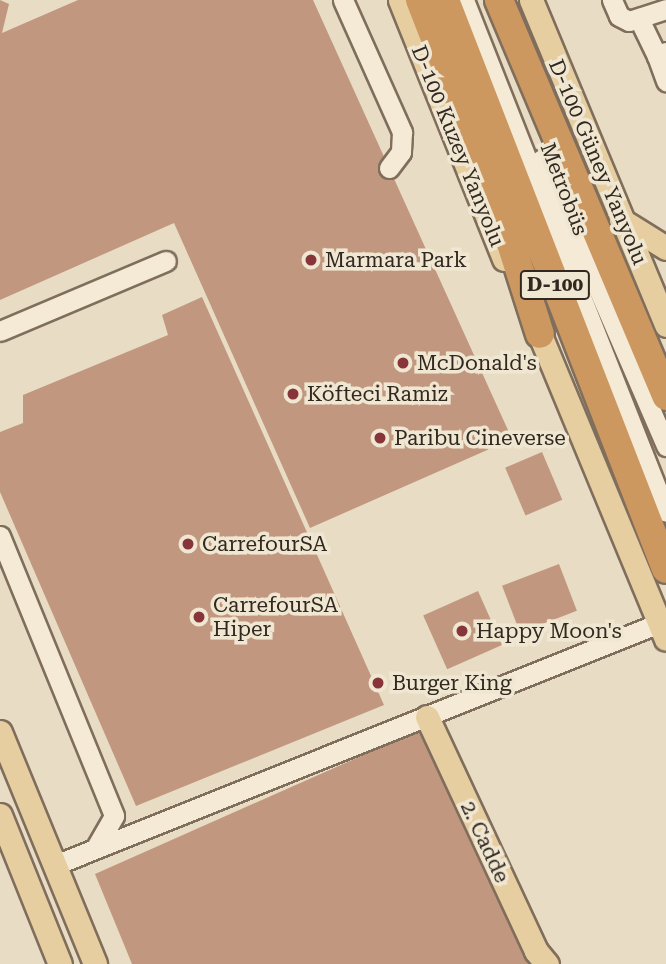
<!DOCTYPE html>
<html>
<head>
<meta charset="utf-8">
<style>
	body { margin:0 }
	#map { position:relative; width:666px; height:964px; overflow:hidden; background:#e8dcc4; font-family:"Roboto Serif",serif }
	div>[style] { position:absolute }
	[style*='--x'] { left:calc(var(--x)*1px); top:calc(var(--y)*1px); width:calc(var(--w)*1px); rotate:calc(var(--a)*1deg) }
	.building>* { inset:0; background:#c1987f; transform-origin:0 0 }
	.roads { filter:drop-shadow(2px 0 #806e5d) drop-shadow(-2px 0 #806e5d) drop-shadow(0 2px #806e5d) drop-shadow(0 -2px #806e5d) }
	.minor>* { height:19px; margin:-9.5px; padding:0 9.5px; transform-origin:9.5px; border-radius:9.5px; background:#f4ead6 }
	.major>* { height:23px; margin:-11.5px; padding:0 11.5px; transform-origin:11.5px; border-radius:11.5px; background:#e7cea1 }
	.highway>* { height:28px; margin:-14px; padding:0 14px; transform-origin:14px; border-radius:14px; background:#cd9860 }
	.dots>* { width:19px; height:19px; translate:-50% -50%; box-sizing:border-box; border:4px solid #f0e7d3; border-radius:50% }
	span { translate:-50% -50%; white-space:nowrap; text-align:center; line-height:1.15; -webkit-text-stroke:7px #f0e7d3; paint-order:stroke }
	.shield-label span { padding:2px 5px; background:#f0e7d3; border:2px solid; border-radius:5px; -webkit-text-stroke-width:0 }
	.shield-label { font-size:19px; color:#32281f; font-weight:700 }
	.street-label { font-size:21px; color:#32281f }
	.poi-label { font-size:21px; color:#32281f }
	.left { translate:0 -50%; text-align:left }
</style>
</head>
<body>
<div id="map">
	<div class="building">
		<i style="clip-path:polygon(0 0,9px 4px,2px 33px,78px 0,313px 0,512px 439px,310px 528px,174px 223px,0 300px)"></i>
		<i style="clip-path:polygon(202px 297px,384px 705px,136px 806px,0 492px,0 432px,23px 423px,23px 395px,168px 335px,162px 315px)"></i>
		<i style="left:542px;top:452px;width:52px;height:40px;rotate:67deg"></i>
		<i style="left:559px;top:564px;width:50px;height:61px;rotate:69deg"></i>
		<i style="left:478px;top:591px;width:59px;height:60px;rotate:66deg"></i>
		<i style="clip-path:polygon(422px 729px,528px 964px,132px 964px,95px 874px)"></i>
	</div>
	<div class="roads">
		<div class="minor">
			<i style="--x:343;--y:0;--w:145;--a:65.9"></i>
			<i style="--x:402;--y:132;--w:20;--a:93"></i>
			<i style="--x:401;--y:152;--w:20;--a:127"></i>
			<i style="--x:464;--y:0;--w:550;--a:68.47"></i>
			<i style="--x:612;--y:0;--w:17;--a:66"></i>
			<i style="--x:619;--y:16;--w:11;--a:27"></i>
			<i style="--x:629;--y:21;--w:39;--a:-18"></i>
			<i style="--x:639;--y:19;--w:41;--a:64.1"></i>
			<i style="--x:666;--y:52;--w:10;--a:156"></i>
			<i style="--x:657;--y:56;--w:27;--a:70"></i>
			<i style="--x:542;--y:159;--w:313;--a:66.6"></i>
			<i style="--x:0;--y:331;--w:180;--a:-22.9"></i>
			<i style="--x:0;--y:536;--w:302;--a:67.8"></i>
			<i style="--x:114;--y:816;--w:34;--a:120"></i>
			<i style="--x:55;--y:865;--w:651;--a:-21.83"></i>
		</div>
		<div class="major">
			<i style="--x:400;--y:0;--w:279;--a:68.1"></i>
			<i style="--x:531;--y:0;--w:352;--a:67.4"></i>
			<i style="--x:621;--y:220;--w:53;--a:31.9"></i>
			<i style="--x:533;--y:318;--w:347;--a:67.5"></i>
			<i style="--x:427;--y:717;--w:258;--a:65"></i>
			<i style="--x:536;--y:951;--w:17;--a:50"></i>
			<i style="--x:0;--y:732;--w:251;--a:67.7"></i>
			<i style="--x:0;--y:815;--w:161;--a:68.1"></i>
		</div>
		<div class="highway">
			<i style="--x:420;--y:0;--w:201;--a:68.7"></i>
			<i style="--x:493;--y:187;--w:154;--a:72.3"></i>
			<i style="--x:445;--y:0;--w:610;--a:68.77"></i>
			<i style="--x:499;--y:0;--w:430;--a:67.1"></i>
		</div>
	</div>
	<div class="dots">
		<i style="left:311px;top:260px;background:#873539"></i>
		<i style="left:403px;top:363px;background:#873539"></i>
		<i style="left:293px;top:394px;background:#873539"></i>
		<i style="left:380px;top:438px;background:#873539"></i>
		<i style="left:188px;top:544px;background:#873539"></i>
		<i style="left:199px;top:617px;background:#873539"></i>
		<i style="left:462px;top:631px;background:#873539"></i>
		<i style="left:378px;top:683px;background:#873539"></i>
	</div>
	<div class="shield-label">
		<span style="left:555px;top:285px">D-100</span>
	</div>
	<div class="street-label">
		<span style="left:458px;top:146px;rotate:68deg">D-100 Kuzey Yanyolu</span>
		<span style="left:598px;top:162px;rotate:67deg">D-100 Güney Yanyolu</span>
		<span style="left:564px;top:189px;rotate:69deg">Metrobüs</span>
		<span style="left:485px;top:842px;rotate:65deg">2. Cadde</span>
	</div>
	<div class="poi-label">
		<span class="left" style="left:325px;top:260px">Marmara Park</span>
		<span class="left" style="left:417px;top:363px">McDonald's</span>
		<span class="left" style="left:307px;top:394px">Köfteci Ramiz</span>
		<span class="left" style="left:394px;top:438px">Paribu Cineverse</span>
		<span class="left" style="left:202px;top:544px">CarrefourSA</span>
		<span class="left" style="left:213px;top:617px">CarrefourSA<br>Hiper</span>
		<span class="left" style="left:476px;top:631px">Happy Moon's</span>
		<span class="left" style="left:392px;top:683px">Burger King</span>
	</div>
</div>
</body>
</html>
